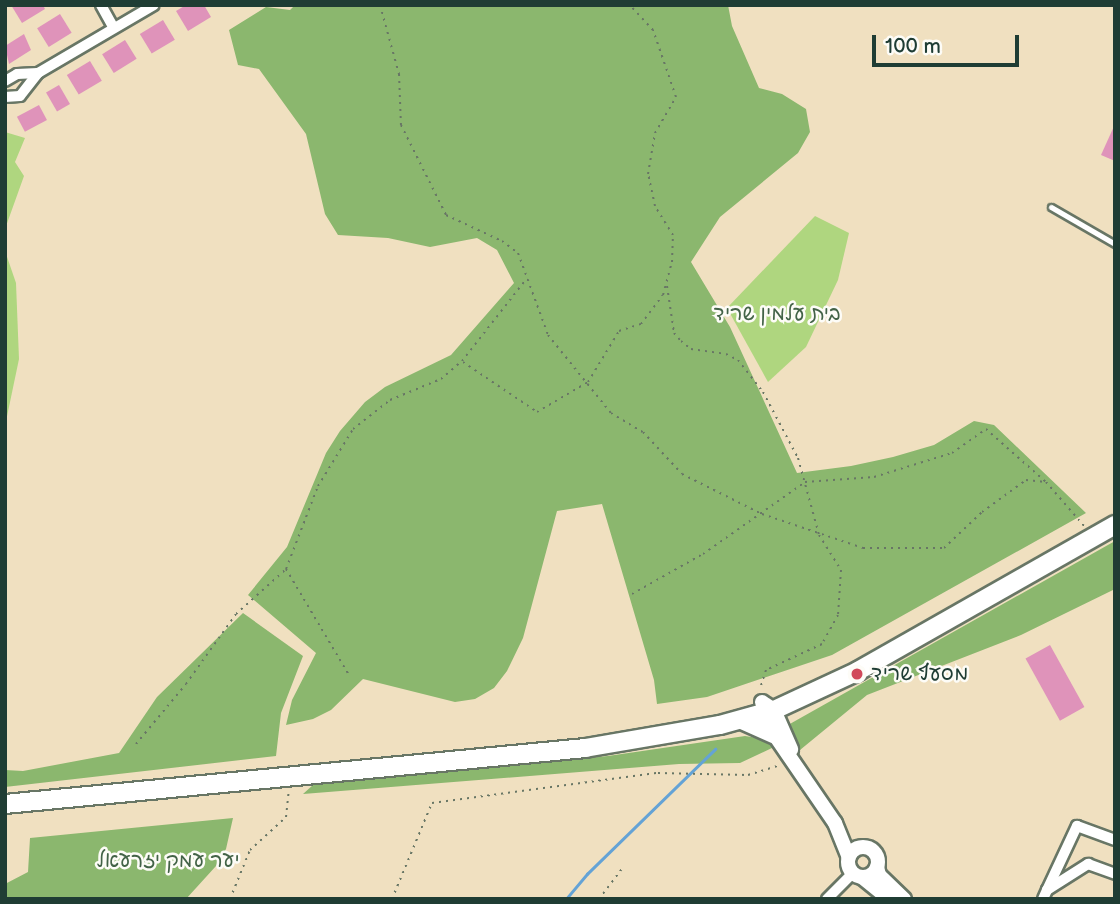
<!DOCTYPE html>
<html>
<head>
<meta charset="utf-8">
<style>
	body { margin:0 }
	#map { position:relative; width:1120px; height:904px; overflow:hidden; background:#f0e0c0; font-family:"Balsamiq Sans","Playpen Sans Hebrew",sans-serif }
	div>[style] { position:absolute }
	[style*='--x'] { left:calc(var(--x)*1px); top:calc(var(--y)*1px); width:calc(var(--w)*1px); rotate:calc(var(--a)*1deg) }
	.green>* { inset:0; background:#afd67f }
	.forest>* { inset:0; background:#8bb76e }
	.stream>* { height:2.5px; margin:-1.25px; padding:0 1.25px; transform-origin:1.25px; border-radius:1.25px; background:#64a3d6 }
	.building>* { inset:0; background:#df93ba; transform-origin:0 0 }
	.path>* { height:2px; margin-top:-1px; transform-origin:0; background:repeating-linear-gradient(90deg,#687665 0 2px,transparent 0 7px) }
	.roads { filter:drop-shadow(2px 0 #687665) drop-shadow(-2px 0 #687665) drop-shadow(0 2px #687665) drop-shadow(0 -2px #687665) }
	.lane>* { height:5px; margin:-2.5px; padding:0 2.5px; transform-origin:2.5px; border-radius:2.5px; background:#fff }
	.street>* { height:10px; margin:-5px; padding:0 5px; transform-origin:5px; border-radius:5px; background:#fff }
	.secondary>* { height:14px; margin:-7px; padding:0 7px; transform-origin:7px; border-radius:7px; background:#fff }
	.secondary>.ring { margin:-7px; padding:0; box-sizing:content-box; background:none; border:14px solid #fff; border-radius:50% }
	.highway>* { height:18px; margin:-9px; padding:0 9px; transform-origin:9px; border-radius:9px; background:#fff }
	.dots>* { width:19px; height:19px; translate:-50% -50%; box-sizing:border-box; border:4px solid #fdfcf7; border-radius:50% }
	span { translate:-50% -50%; white-space:nowrap; text-align:center; line-height:1.15; -webkit-text-stroke:5px #fdfcf7; paint-order:stroke }
	.park-label { font-size:21px; color:#436347 }
	.poi-label { font-size:21px; color:#1f3d34 }
	.left { translate:0 -50%; text-align:left }
	.frame { position:absolute; inset:0; border:7px solid #1f3d34; pointer-events:none }
	.scale { position:absolute; left:872px; top:35px; width:147px; height:32px; box-sizing:border-box; border:4px solid #1f3d34; border-top:0; padding-left:9px; font-size:21px; line-height:24px; white-space:nowrap; color:#1f3d34; -webkit-text-stroke:5px #fdfcf7; paint-order:stroke }
</style>
</head>
<body>
<div id="map">
	<div class="green">
		<i style="clip-path:polygon(5px 132px,25px 138px,15px 162px,24px 176px,5px 229px)"></i>
		<i style="clip-path:polygon(815px 216px,849px 233px,838px 280px,806px 347px,768px 382px,727px 308px)"></i>
		<i style="clip-path:polygon(5px 251px,16px 283px,19px 359px,5px 426px)"></i>
	</div>
	<div class="forest">
		<i style="clip-path:polygon(295px 5px,728px 5px,732px 26px,759px 88px,782px 94px,806px 109px,810px 132px,798px 153px,720px 217px,691px 262px,730px 327px,797px 473px,851px 466px,893px 457px,934px 445px,974px 421px,994px 425px,1086px 513px,832px 655px,707px 697px,657px 704px,654px 680px,602px 504px,557px 511px,523px 638px,507px 671px,494px 688px,475px 699px,455px 702px,363px 679px,331px 710px,313px 719px,286px 725px,292px 700px,316px 653px,248px 595px,287px 547px,326px 453px,340px 431px,365px 402px,385px 387px,451px 355px,514px 283px,497px 250px,477px 238px,430px 247px,388px 238px,338px 235px,325px 214px,306px 134px,259px 69px,238px 65px,229px 30px,266px 7px,290px 10px)"></i>
		<i style="clip-path:polygon(1115px 541px,1113px 590px,1021px 635px,867px 695px,800px 750px,788px 725px)"></i>
		<i style="clip-path:polygon(243px 613px,303px 656px,281px 713px,276px 756px,5px 787px,5px 770px,23px 771px,119px 753px,157px 697px)"></i>
		<i style="clip-path:polygon(745px 736px,758px 738px,774px 747px,740px 763px,679px 764px,303px 794px,313px 785px,608px 756px)"></i>
		<i style="clip-path:polygon(233px 818px,226px 849px,216px 866px,186px 899px,5px 899px,5px 884px,28px 872px,30px 838px)"></i>
	</div>
	<div class="stream">
		<i style="--x:566;--y:899;--w:33;--a:-50"></i>
		<i style="--x:587;--y:874;--w:179;--a:-44.3"></i>
	</div>
	<div class="building">
		<i style="clip-path:polygon(11px 5px,43px 5px,45px 9px,22px 23px)"></i>
		<i style="clip-path:polygon(186px 5px,204px 5px,211px 17px,188px 31px,176px 11px)"></i>
		<i style="left:60px;top:14px;width:22px;height:27px;rotate:58deg"></i>
		<i style="left:163px;top:20px;width:23px;height:27px;rotate:59deg"></i>
		<i style="clip-path:polygon(24px 34px,31px 50px,9px 64px,5px 46px)"></i>
		<i style="left:125px;top:40px;width:22px;height:27px;rotate:58deg"></i>
		<i style="left:90px;top:61px;width:23px;height:27px;rotate:59deg"></i>
		<i style="left:59px;top:85px;width:22px;height:15px;rotate:60deg"></i>
		<i style="left:39px;top:105px;width:17px;height:25px;rotate:62deg"></i>
		<i style="clip-path:polygon(1115px 124px,1115px 161px,1101px 155px)"></i>
		<i style="left:1050px;top:645px;width:71px;height:28px;rotate:61deg"></i>
	</div>
	<div class="path">
		<i style="--x:380;--y:5;--w:72;--a:74.6"></i>
		<i style="--x:399;--y:74;--w:51;--a:87.8"></i>
		<i style="--x:401;--y:125;--w:101;--a:63.4"></i>
		<i style="--x:446;--y:215;--w:62;--a:24.9"></i>
		<i style="--x:502;--y:241;--w:20;--a:37"></i>
		<i style="--x:518;--y:253;--w:87;--a:69.9"></i>
		<i style="--x:548;--y:335;--w:100;--a:51.1"></i>
		<i style="--x:611;--y:413;--w:37;--a:31"></i>
		<i style="--x:643;--y:432;--w:57;--a:47.1"></i>
		<i style="--x:682;--y:474;--w:89;--a:26.6"></i>
		<i style="--x:762;--y:514;--w:107;--a:18.6"></i>
		<i style="--x:863;--y:548;--w:81;--a:0"></i>
		<i style="--x:944;--y:548;--w:52;--a:-43.5"></i>
		<i style="--x:982;--y:512;--w:54;--a:-36"></i>
		<i style="--x:1026;--y:480;--w:20;--a:6"></i>
		<i style="--x:667;--y:286;--w:48;--a:81.5"></i>
		<i style="--x:674;--y:333;--w:11;--a:49"></i>
		<i style="--x:681;--y:341;--w:13;--a:39"></i>
		<i style="--x:691;--y:349;--w:35;--a:8"></i>
		<i style="--x:726;--y:354;--w:13;--a:27"></i>
		<i style="--x:738;--y:360;--w:41;--a:52"></i>
		<i style="--x:763;--y:392;--w:75;--a:62.1"></i>
		<i style="--x:798;--y:458;--w:80;--a:74.7"></i>
		<i style="--x:819;--y:535;--w:41;--a:57.8"></i>
		<i style="--x:841;--y:570;--w:45;--a:93.8"></i>
		<i style="--x:838;--y:615;--w:33;--a:119"></i>
		<i style="--x:822;--y:644;--w:62;--a:155.1"></i>
		<i style="--x:766;--y:670;--w:20;--a:108"></i>
		<i style="--x:463;--y:362;--w:89;--a:34"></i>
		<i style="--x:537;--y:412;--w:59;--a:-30.5"></i>
		<i style="--x:588;--y:382;--w:60;--a:-58.7"></i>
		<i style="--x:619;--y:331;--w:23;--a:-18"></i>
		<i style="--x:641;--y:324;--w:36;--a:-53"></i>
		<i style="--x:663;--y:295;--w:34;--a:-75"></i>
		<i style="--x:672;--y:262;--w:27;--a:-88"></i>
		<i style="--x:673;--y:235;--w:34;--a:-122"></i>
		<i style="--x:655;--y:206;--w:33;--a:-102"></i>
		<i style="--x:648;--y:174;--w:42;--a:-80.3"></i>
		<i style="--x:655;--y:133;--w:42;--a:-59.7"></i>
		<i style="--x:676;--y:97;--w:71;--a:-108.9"></i>
		<i style="--x:653;--y:30;--w:34;--a:-133"></i>
		<i style="--x:286;--y:569;--w:123;--a:59.3"></i>
		<i style="--x:632;--y:594;--w:81;--a:-29.4"></i>
		<i style="--x:703;--y:554;--w:125;--a:-35.2"></i>
		<i style="--x:805;--y:482;--w:69;--a:-4.1"></i>
		<i style="--x:874;--y:477;--w:82;--a:-17.1"></i>
		<i style="--x:952;--y:453;--w:42;--a:-35.2"></i>
		<i style="--x:986;--y:429;--w:80;--a:41.5"></i>
		<i style="--x:1046;--y:482;--w:60;--a:49.1"></i>
		<i style="--x:136;--y:744;--w:78;--a:-50.2"></i>
		<i style="--x:186;--y:684;--w:86;--a:-54.5"></i>
		<i style="--x:236;--y:614;--w:67;--a:-42"></i>
		<i style="--x:286;--y:569;--w:89;--a:-68.9"></i>
		<i style="--x:318;--y:486;--w:67;--a:-58.4"></i>
		<i style="--x:353;--y:429;--w:47;--a:-38.1"></i>
		<i style="--x:390;--y:400;--w:55;--a:-22.4"></i>
		<i style="--x:441;--y:379;--w:28;--a:-41"></i>
		<i style="--x:462;--y:361;--w:105;--a:-51.9"></i>
		<i style="--x:230;--y:899;--w:53;--a:-67.8"></i>
		<i style="--x:250;--y:850;--w:49;--a:-42.5"></i>
		<i style="--x:286;--y:817;--w:27;--a:-84"></i>
		<i style="--x:392;--y:899;--w:104;--a:-67.4"></i>
		<i style="--x:432;--y:803;--w:228;--a:-7.6"></i>
		<i style="--x:658;--y:773;--w:90;--a:1.3"></i>
		<i style="--x:748;--y:775;--w:34;--a:-17"></i>
		<i style="--x:599;--y:899;--w:41;--a:-52.9"></i>
	</div>
	<div class="roads">
		<div class="lane">
			<i style="--x:1051;--y:207;--w:74;--a:30"></i>
		</div>
		<div class="street">
			<i style="--x:101;--y:5;--w:26;--a:61"></i>
			<i style="--x:5;--y:81;--w:14;--a:-30"></i>
			<i style="--x:17;--y:74;--w:21;--a:-3"></i>
			<i style="--x:5;--y:97;--w:15;--a:-4"></i>
			<i style="--x:20;--y:96;--w:29;--a:-52"></i>
			<i style="--x:38;--y:73;--w:134;--a:-30.4"></i>
			<i style="--x:1047;--y:890;--w:71;--a:-64.9"></i>
			<i style="--x:1077;--y:826;--w:40;--a:20.2"></i>
			<i style="--x:827;--y:899;--w:37;--a:-45"></i>
			<i style="--x:1043;--y:899;--w:10;--a:-66"></i>
			<i style="--x:1047;--y:890;--w:49;--a:-32.4"></i>
			<i style="--x:1088;--y:864;--w:29;--a:20"></i>
		</div>
		<div class="secondary">
			<i style="--x:762;--y:702;--w:34;--a:69"></i>
			<i style="--x:774;--y:734;--w:108;--a:55.6"></i>
			<i style="--x:835;--y:823;--w:37;--a:68"></i>
			<i style="--x:765;--y:704;--w:11;--a:34"></i>
			<i style="--x:774;--y:710;--w:43;--a:66.4"></i>
			<i class="ring" style="left:848px;top:847px;width:16px;height:16px"></i>
			<i style="--x:877;--y:867;--w:8;--a:76"></i>
			<i style="--x:879;--y:875;--w:35;--a:44"></i>
			<i style="--x:862;--y:877;--w:35;--a:39"></i>
		</div>
		<div class="highway">
			<i style="--x:742;--y:720;--w:35;--a:24"></i>
			<i style="--x:5;--y:804;--w:583;--a:-5.51"></i>
			<i style="--x:585;--y:748;--w:137;--a:-9.7"></i>
			<i style="--x:720;--y:725;--w:56;--a:-15.5"></i>
			<i style="--x:774;--y:710;--w:93;--a:-24.9"></i>
			<i style="--x:858;--y:671;--w:296;--a:-29.6"></i>
		</div>
	</div>
	<div class="dots">
		<i style="left:857px;top:674px;background:#d1495b"></i>
	</div>
	<div class="park-label">
		<span style="left:777px;top:314px">בית עלמין שריד</span>
		<span style="left:168px;top:861px">יער עמק יזרעאל</span>
	</div>
	<div class="poi-label">
		<span class="left" style="left:871px;top:674px">מסעף שריד</span>
	</div>
	<div class="frame"></div>
	<div class="scale">100 m</div>
</div>
</body>
</html>
